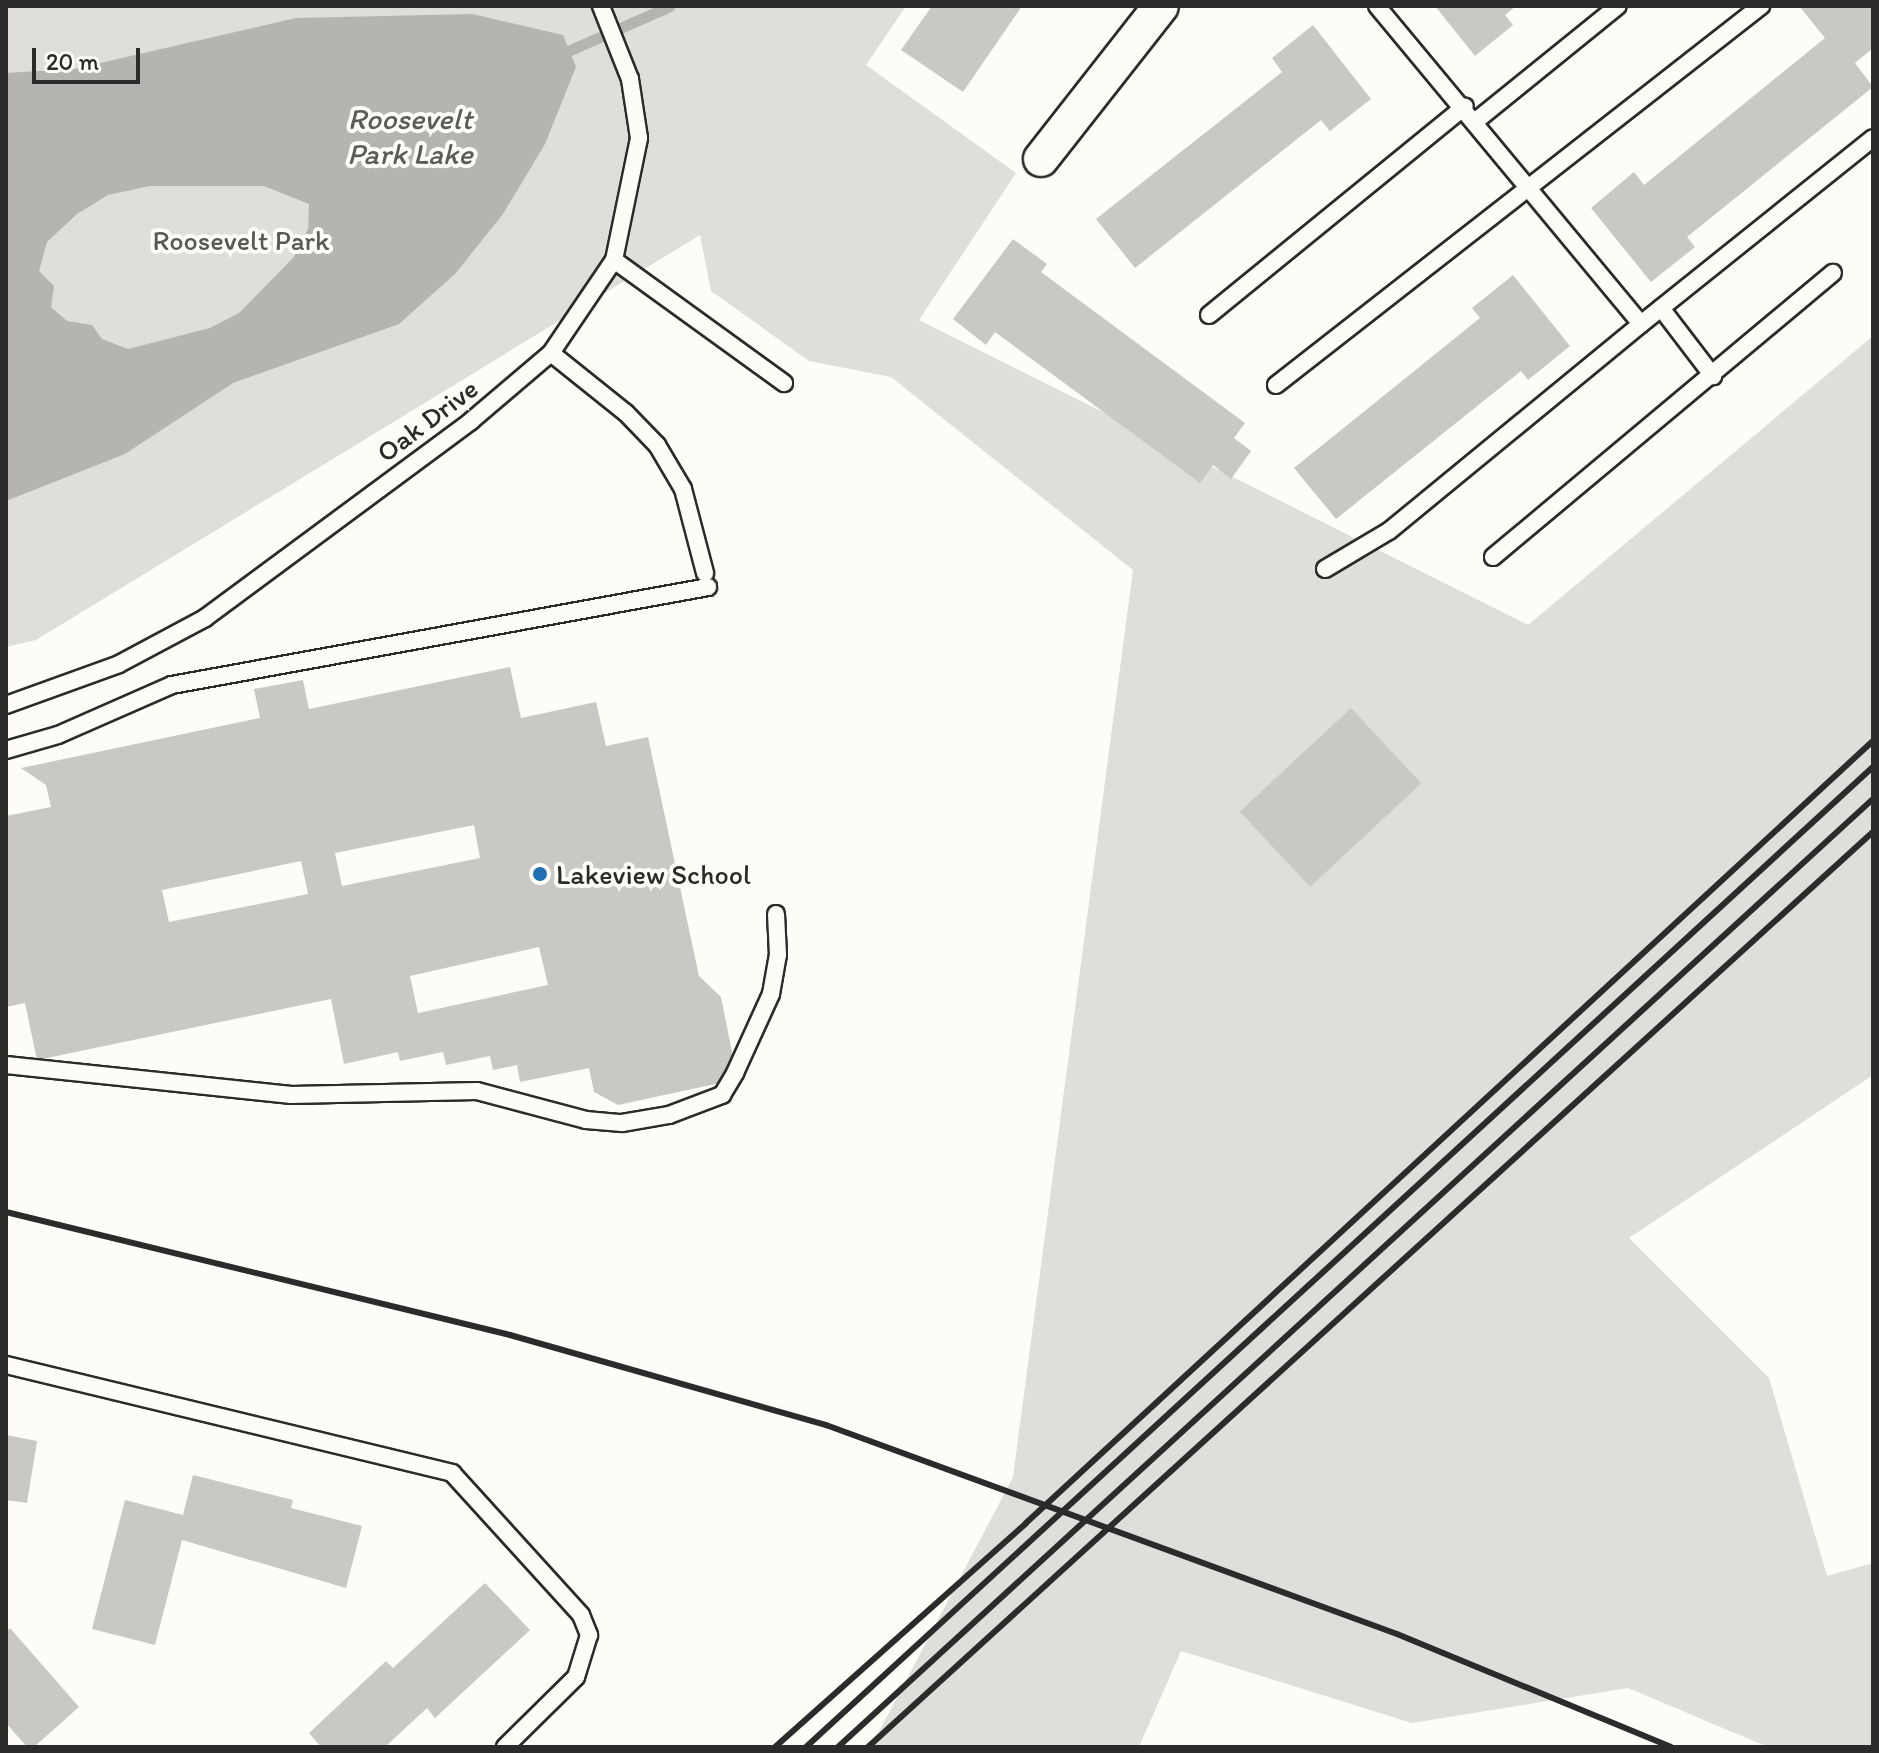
<!DOCTYPE html>
<html>
<head>
<meta charset="utf-8">
<style>
	body { margin:0 }
	#map { position:relative; width:1879px; height:1753px; overflow:hidden; background:#fdfcf7; font-family:Itim,sans-serif }
	div>[style] { position:absolute }
	[style*='--x'] { left:calc(var(--x)*1px); top:calc(var(--y)*1px); width:calc(var(--w)*1px); rotate:calc(var(--a)*1deg) }
	.green>* { inset:0; background:#dfdeda }
	.water>* { inset:0; background:#b5b4b1 }
	.stream>* { height:11px; margin:-5.5px; padding:0 5.5px; transform-origin:5.5px; border-radius:5.5px; background:#b5b4b1 }
	.building>* { inset:0; background:#c9c8c4; transform-origin:0 0 }
	.roads { filter:drop-shadow(2px 0 #2b2b2b) drop-shadow(-2px 0 #2b2b2b) drop-shadow(0 2px #2b2b2b) drop-shadow(0 -2px #2b2b2b) }
	.service>* { height:16px; margin:-8px; padding:0 8px; transform-origin:8px; border-radius:8px; background:#fdfcf7 }
	.minor>* { height:34px; margin:-17px; padding:0 17px; transform-origin:17px; border-radius:17px; background:#fdfcf7 }
	.rail>* { height:6px; margin:-3px; padding:0 3px; transform-origin:3px; border-radius:3px; background:#2b2b2b }
	.dots>* { width:22px; height:22px; translate:-50% -50%; box-sizing:border-box; border:4px solid #fdfcf7; border-radius:50% }
	span { translate:-50% -50%; white-space:nowrap; text-align:center; line-height:1.15; -webkit-text-stroke:8px #fdfcf7; paint-order:stroke }
	.park-label { font-size:28px; color:#585857 }
	.street-label { font-size:28px; color:#2b2b2b }
	.poi-label { font-size:28px; color:#2b2b2b }
	.left { translate:0 -50%; text-align:left }
	.water-label { font-size:30px; color:#5b5b5a; font-style:italic }
	.frame { position:absolute; inset:0; border:8px solid #2b2b2b; pointer-events:none }
	.scale { position:absolute; left:32px; top:48px; width:108px; height:36px; box-sizing:border-box; border:4px solid #2b2b2b; border-top:0; padding-left:10px; font-size:24px; line-height:28px; white-space:nowrap; color:#2b2b2b; -webkit-text-stroke:6px #fdfcf7; paint-order:stroke }
</style>
</head>
<body>
<div id="map">
	<div class="green">
		<i style="clip-path:polygon(6px 6px,906px 6px,866px 65px,1016px 173px,919px 320px,1528px 625px,1873px 336px,1873px 1075px,1629px 1238px,1769px 1378px,1827px 1576px,1873px 1563px,1873px 1747px,1768px 1747px,1628px 1688px,1412px 1723px,1181px 1651px,1139px 1747px,871px 1747px,1013px 1477px,1133px 570px,891px 377px,809px 361px,711px 291px,700px 235px,36px 640px,6px 647px)"></i>
	</div>
	<div class="water">
		<i style="clip-path:polygon(evenodd,472px 14px,563px 35px,576px 67px,545px 144px,503px 214px,455px 274px,399px 324px,233px 383px,125px 454px,6px 501px,6px 73px,74px 69px,296px 18px,472px 14px,150px 186px,264px 186px,309px 204px,308px 229px,293px 258px,239px 313px,210px 328px,128px 349px,102px 339px,92px 325px,67px 321px,51px 307px,54px 286px,39px 271px,47px 242px,77px 214px,108px 195px,150px 186px)"></i>
	</div>
	<div class="stream">
		<i style="--x:568;--y:51;--w:111;--a:-23.8"></i>
	</div>
	<div class="building">
		<i style="clip-path:polygon(932px 6px,1022px 6px,963px 92px,901px 50px)"></i>
		<i style="clip-path:polygon(1435px 6px,1516px 6px,1505px 15px,1513px 25px,1475px 56px)"></i>
		<i style="clip-path:polygon(1799px 6px,1873px 6px,1873px 48px,1855px 63px,1873px 87px,1687px 237px,1695px 247px,1651px 282px,1591px 208px,1634px 172px,1644px 185px,1825px 38px)"></i>
		<i style="clip-path:polygon(1313px 25px,1371px 99px,1330px 131px,1321px 120px,1135px 268px,1096px 219px,1282px 72px,1272px 58px)"></i>
		<i style="clip-path:polygon(1013px 239px,1047px 264px,1041px 272px,1245px 423px,1234px 438px,1251px 451px,1231px 479px,1213px 465px,1200px 483px,995px 332px,986px 345px,953px 319px)"></i>
		<i style="clip-path:polygon(1513px 275px,1570px 346px,1528px 380px,1521px 371px,1336px 519px,1294px 468px,1480px 318px,1472px 308px)"></i>
		<i style="clip-path:polygon(evenodd,510px 667px,521px 718px,596px 702px,606px 746px,648px 737px,699px 976px,721px 997px,733px 1057px,720px 1083px,618px 1105px,594px 1092px,589px 1068px,520px 1082px,517px 1065px,493px 1070px,490px 1056px,446px 1065px,443px 1052px,400px 1061px,398px 1052px,344px 1064px,331px 999px,37px 1060px,25px 1003px,6px 1007px,6px 816px,51px 807px,46px 785px,21px 768px,260px 718px,254px 689px,303px 680px,309px 709px,510px 667px,474px 825px,480px 858px,342px 886px,335px 853px,474px 825px,510px 667px,301px 861px,308px 894px,169px 922px,162px 890px,301px 861px,510px 667px,539px 947px,548px 985px,418px 1013px,410px 976px,539px 947px)"></i>
		<i style="left:1351px;top:708px;width:103px;height:152px;rotate:47deg"></i>
		<i style="clip-path:polygon(6px 1435px,37px 1441px,27px 1503px,6px 1500px)"></i>
		<i style="clip-path:polygon(193px 1475px,293px 1500px,291px 1508px,362px 1526px,346px 1588px,182px 1540px,155px 1645px,92px 1629px,125px 1500px,183px 1515px)"></i>
		<i style="clip-path:polygon(485px 1583px,530px 1630px,435px 1718px,427px 1708px,385px 1747px,321px 1747px,309px 1733px,386px 1661px,393px 1668px)"></i>
		<i style="clip-path:polygon(10px 1628px,79px 1707px,34px 1747px,27px 1747px,6px 1723px,6px 1632px)"></i>
	</div>
	<div class="roads">
		<div class="service">
			<i style="--x:1377;--y:6;--w:413;--a:50.3"></i>
			<i style="--x:1641;--y:324;--w:297;--a:-38.7"></i>
			<i style="--x:1477;--y:120;--w:181;--a:-39"></i>
			<i style="--x:614;--y:260;--w:210;--a:35.9"></i>
			<i style="--x:1661;--y:308;--w:86;--a:52.6"></i>
			<i style="--x:1209;--y:315;--w:330;--a:-39.2"></i>
			<i style="--x:551;--y:353;--w:96;--a:38.7"></i>
			<i style="--x:626;--y:413;--w:45;--a:45.9"></i>
			<i style="--x:657;--y:445;--w:51;--a:59.4"></i>
			<i style="--x:683;--y:489;--w:87;--a:75.3"></i>
			<i style="--x:1276;--y:385;--w:616;--a:-38.01"></i>
			<i style="--x:1493;--y:557;--w:443;--a:-39.9"></i>
			<i style="--x:1325;--y:569;--w:74;--a:-30.7"></i>
			<i style="--x:1389;--y:531;--w:326;--a:-39.4"></i>
			<i style="--x:6;--y:705;--w:120;--a:-19.9"></i>
			<i style="--x:119;--y:664;--w:98;--a:-28.1"></i>
			<i style="--x:205;--y:618;--w:331;--a:-36.5"></i>
			<i style="--x:471;--y:421;--w:105;--a:-40.4"></i>
			<i style="--x:551;--y:353;--w:112;--a:-55.9"></i>
			<i style="--x:614;--y:260;--w:125;--a:-78.4"></i>
			<i style="--x:639;--y:138;--w:60;--a:-98.7"></i>
			<i style="--x:630;--y:79;--w:79;--a:-111.7"></i>
			<i style="--x:6;--y:750;--w:54;--a:-16.1"></i>
			<i style="--x:58;--y:735;--w:124;--a:-23.7"></i>
			<i style="--x:172;--y:685;--w:545;--a:-10.36"></i>
			<i style="--x:6;--y:1065;--w:287;--a:6"></i>
			<i style="--x:291;--y:1095;--w:186;--a:-1.2"></i>
			<i style="--x:477;--y:1091;--w:113;--a:14.9"></i>
			<i style="--x:586;--y:1120;--w:36;--a:5"></i>
			<i style="--x:622;--y:1123;--w:48;--a:-9.7"></i>
			<i style="--x:669;--y:1115;--w:57;--a:-20.7"></i>
			<i style="--x:722;--y:1095;--w:26;--a:-59"></i>
			<i style="--x:735;--y:1073;--w:87;--a:-65.5"></i>
			<i style="--x:771;--y:994;--w:40;--a:-80"></i>
			<i style="--x:778;--y:955;--w:41;--a:-92.8"></i>
			<i style="--x:6;--y:1365;--w:459;--a:13.6"></i>
			<i style="--x:452;--y:1473;--w:192;--a:47.7"></i>
			<i style="--x:581;--y:1615;--w:22;--a:68"></i>
			<i style="--x:589;--y:1635;--w:44;--a:107.2"></i>
			<i style="--x:576;--y:1677;--w:100;--a:135.4"></i>
		</div>
		<div class="minor">
			<i style="--x:1041;--y:159;--w:194;--a:-51.9"></i>
		</div>
	</div>
	<div class="rail">
		<i style="--x:6;--y:1212;--w:519;--a:13.71"></i>
		<i style="--x:510;--y:1335;--w:329;--a:15.9"></i>
		<i style="--x:826;--y:1425;--w:608;--a:20.1"></i>
		<i style="--x:1397;--y:1634;--w:296;--a:22.4"></i>
		<i style="--x:775;--y:1747;--w:336;--a:-41.7"></i>
		<i style="--x:1026;--y:1523;--w:1153;--a:-42.72"></i>
		<i style="--x:806;--y:1747;--w:1449;--a:-42.57"></i>
		<i style="--x:838;--y:1747;--w:1404;--a:-42.49"></i>
		<i style="--x:868;--y:1747;--w:1359;--a:-42.32"></i>
	</div>
	<div class="dots">
		<i style="left:540px;top:874px;background:#1f6fb2"></i>
	</div>
	<div class="park-label">
		<span style="left:241px;top:240px">Roosevelt Park</span>
	</div>
	<div class="street-label">
		<span style="left:427px;top:420px;rotate:-37deg">Oak Drive</span>
	</div>
	<div class="poi-label">
		<span class="left" style="left:556px;top:874px">Lakeview School</span>
	</div>
	<div class="water-label">
		<span style="left:410px;top:136px">Roosevelt<br>Park Lake</span>
	</div>
	<div class="frame"></div>
	<div class="scale">20 m</div>
</div>
</body>
</html>
